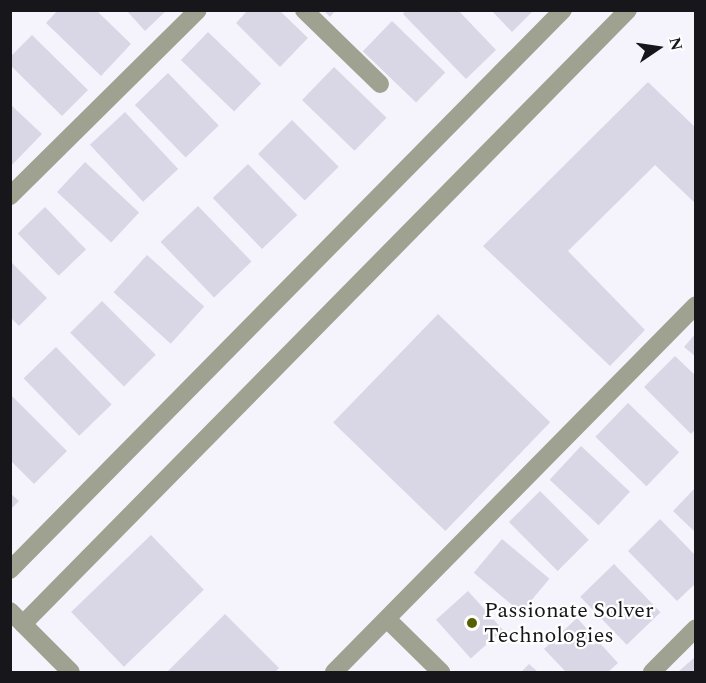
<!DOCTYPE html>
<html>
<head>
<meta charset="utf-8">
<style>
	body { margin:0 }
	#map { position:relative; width:706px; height:683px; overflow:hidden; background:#f5f4fd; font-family:Spectral,serif }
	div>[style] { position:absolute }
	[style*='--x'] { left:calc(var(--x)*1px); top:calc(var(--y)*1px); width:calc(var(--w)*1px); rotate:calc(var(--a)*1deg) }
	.building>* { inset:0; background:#d9d7e6; transform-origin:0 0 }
	.minor>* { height:18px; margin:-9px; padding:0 9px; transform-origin:9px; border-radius:9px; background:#9fa291 }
	.dots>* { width:16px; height:16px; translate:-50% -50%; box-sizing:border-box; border:3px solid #fff; border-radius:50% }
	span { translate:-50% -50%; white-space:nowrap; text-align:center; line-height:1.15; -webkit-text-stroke:4.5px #fff; paint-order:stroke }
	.poi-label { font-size:22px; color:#16161b }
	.left { translate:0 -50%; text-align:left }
	.frame { position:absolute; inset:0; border:12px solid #16161b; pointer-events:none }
	.north { position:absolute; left:628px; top:18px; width:60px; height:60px; -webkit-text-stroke:4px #fff; paint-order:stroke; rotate:77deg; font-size:16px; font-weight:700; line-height:24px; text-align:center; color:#16161b }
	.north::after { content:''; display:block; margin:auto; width:21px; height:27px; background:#16161b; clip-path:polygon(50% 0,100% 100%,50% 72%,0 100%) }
</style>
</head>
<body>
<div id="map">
	<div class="building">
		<i style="clip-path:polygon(58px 10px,96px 10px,131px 44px,101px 76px,46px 23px)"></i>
		<i style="clip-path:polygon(126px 10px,167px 10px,145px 31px)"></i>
		<i style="clip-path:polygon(248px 10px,279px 10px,308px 38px,280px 67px,236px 23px)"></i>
		<i style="clip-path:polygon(323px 10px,336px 10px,330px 17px)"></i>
		<i style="clip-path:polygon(406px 10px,458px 10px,496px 50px,466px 79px,403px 14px)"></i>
		<i style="clip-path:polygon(491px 10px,534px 10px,512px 32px)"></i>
		<i style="left:392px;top:21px;width:74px;height:42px;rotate:44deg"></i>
		<i style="left:208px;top:32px;width:74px;height:39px;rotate:44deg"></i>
		<i style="clip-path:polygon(32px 35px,88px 90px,62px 116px,10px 65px,10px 57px)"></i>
		<i style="left:334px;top:67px;width:73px;height:46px;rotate:44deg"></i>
		<i style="left:168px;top:73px;width:73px;height:46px;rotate:46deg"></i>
		<i style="clip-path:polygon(648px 82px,696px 128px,696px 204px,655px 165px,568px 251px,645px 330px,610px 366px,483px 246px)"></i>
		<i style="clip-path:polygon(10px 104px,42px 134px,12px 165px,10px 163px)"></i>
		<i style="left:125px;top:112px;width:78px;height:48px;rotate:47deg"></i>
		<i style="left:292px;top:120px;width:66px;height:48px;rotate:45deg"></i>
		<i style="left:85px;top:162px;width:74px;height:41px;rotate:43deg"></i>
		<i style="left:248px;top:164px;width:71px;height:49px;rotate:46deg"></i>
		<i style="left:198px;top:206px;width:77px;height:52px;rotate:46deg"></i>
		<i style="left:45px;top:207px;width:59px;height:38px;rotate:46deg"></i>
		<i style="left:147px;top:255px;width:77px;height:50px;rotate:42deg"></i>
		<i style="clip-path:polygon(10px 261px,47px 298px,19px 326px,10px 317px)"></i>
		<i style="left:102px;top:301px;width:76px;height:45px;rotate:45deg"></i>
		<i style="left:438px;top:314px;width:156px;height:151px;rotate:44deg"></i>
		<i style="clip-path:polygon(696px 333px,696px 357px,684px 347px)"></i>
		<i style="left:56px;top:347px;width:80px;height:45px;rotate:46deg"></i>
		<i style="clip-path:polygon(675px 356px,696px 376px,696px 429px,691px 434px,644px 387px)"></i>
		<i style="clip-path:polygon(10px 394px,67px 451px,34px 484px,10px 460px)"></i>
		<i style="left:628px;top:403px;width:71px;height:47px;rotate:44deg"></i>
		<i style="left:581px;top:446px;width:67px;height:46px;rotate:43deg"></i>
		<i style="clip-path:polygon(696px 487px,696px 533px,673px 511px)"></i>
		<i style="left:540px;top:491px;width:69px;height:44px;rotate:45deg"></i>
		<i style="clip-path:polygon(10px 493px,19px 501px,10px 510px)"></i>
		<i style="clip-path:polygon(660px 519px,696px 556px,696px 583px,677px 601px,628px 551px)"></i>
		<i style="left:151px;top:535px;width:76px;height:111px;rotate:46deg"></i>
		<i style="left:502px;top:539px;width:62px;height:44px;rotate:40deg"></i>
		<i style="left:614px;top:564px;width:67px;height:47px;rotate:46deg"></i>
		<i style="left:468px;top:591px;width:52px;height:43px;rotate:48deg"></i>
		<i style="clip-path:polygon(225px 614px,279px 668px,275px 672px,167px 672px)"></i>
		<i style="clip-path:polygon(577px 618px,618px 663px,608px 672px,566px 672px,544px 649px)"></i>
		<i style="clip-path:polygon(696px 656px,696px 672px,678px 672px)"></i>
		<i style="clip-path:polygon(529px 664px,538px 672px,521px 672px)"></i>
	</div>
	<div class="minor">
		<i style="--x:304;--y:10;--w:106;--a:44.2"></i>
		<i style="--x:10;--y:196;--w:264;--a:-44.7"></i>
		<i style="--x:10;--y:570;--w:787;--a:-45.36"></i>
		<i style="--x:10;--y:611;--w:86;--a:45"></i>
		<i style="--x:387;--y:619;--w:76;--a:44.5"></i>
		<i style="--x:23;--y:624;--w:862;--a:-45.42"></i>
		<i style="--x:334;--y:672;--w:515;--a:-45.39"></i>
		<i style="--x:652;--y:672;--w:62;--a:-45"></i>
	</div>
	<div class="dots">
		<i style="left:472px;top:623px;background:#566000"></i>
	</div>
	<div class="poi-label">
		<span class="left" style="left:484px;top:623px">Passionate Solver<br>Technologies</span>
	</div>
	<div class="frame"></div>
	<div class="north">N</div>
</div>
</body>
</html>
